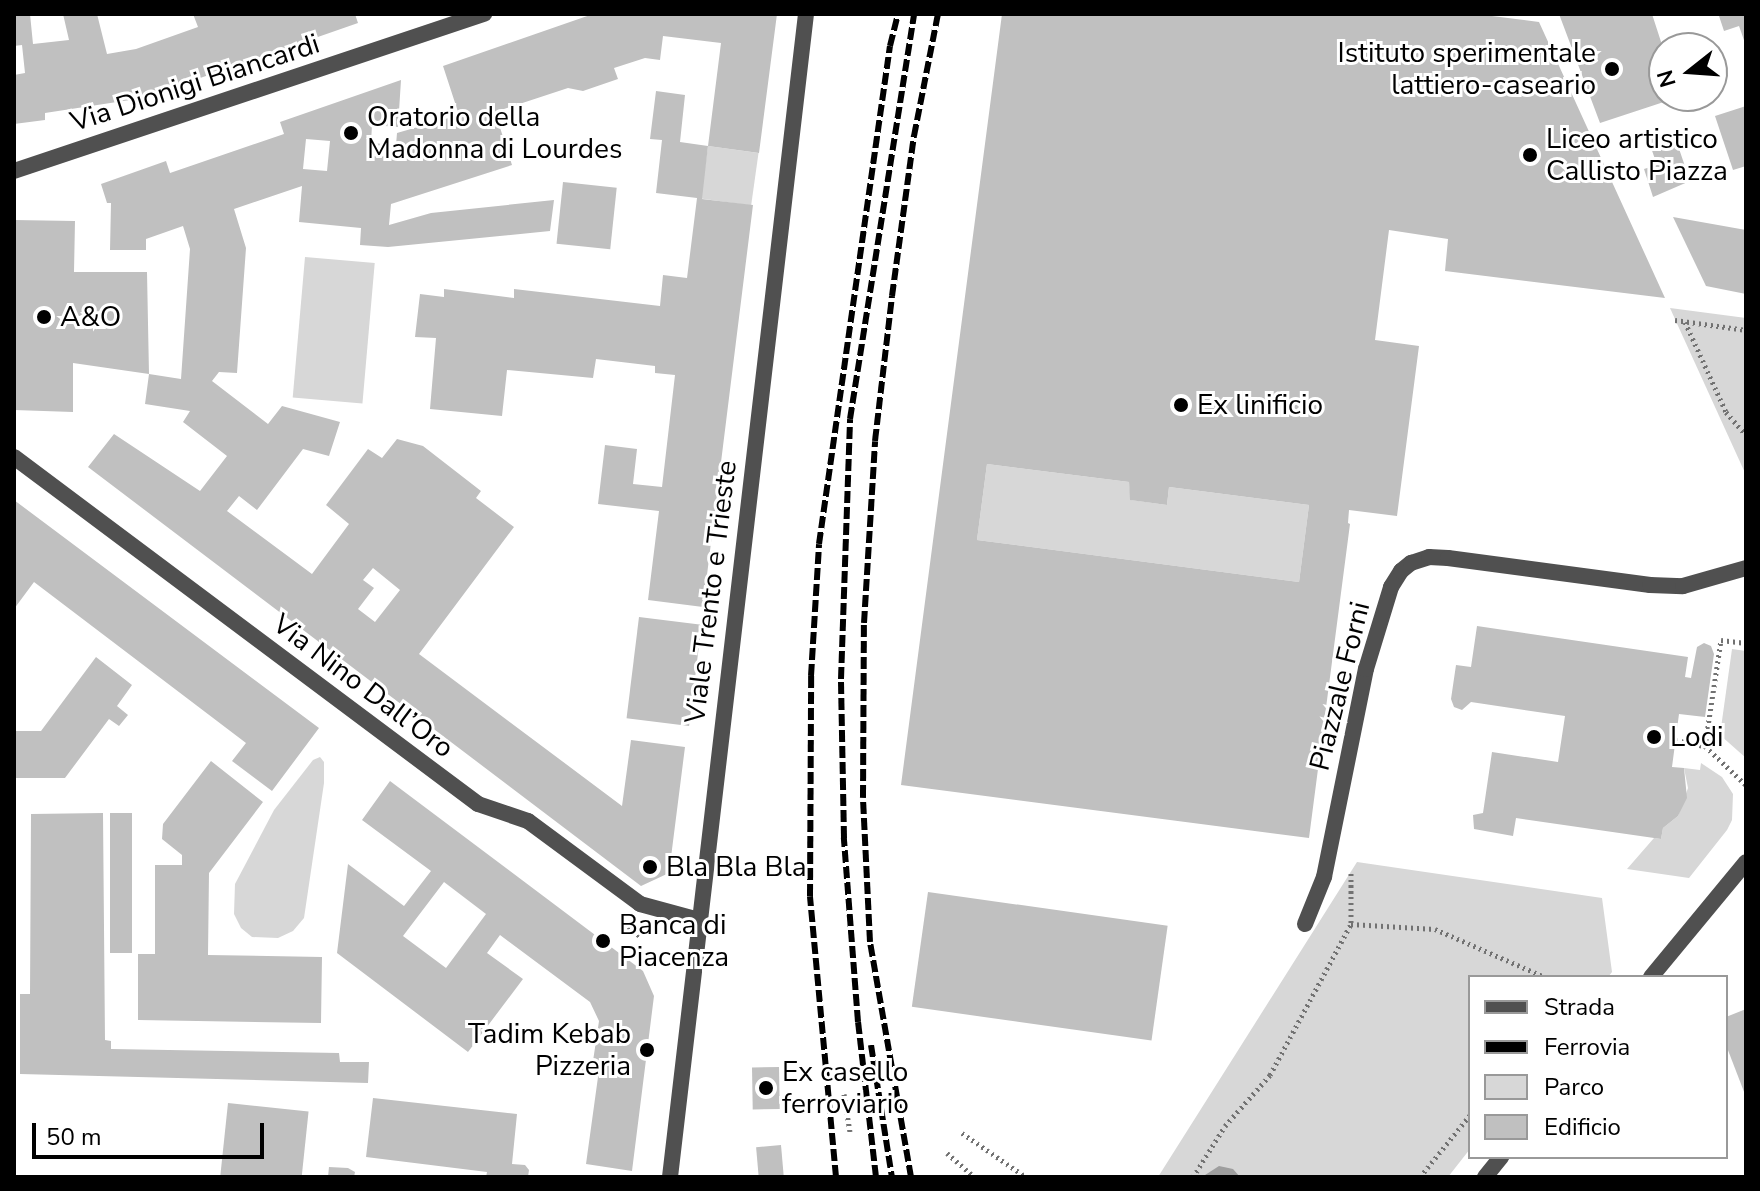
<!DOCTYPE html>
<html>
<head>
<meta charset="utf-8">
<style>
	body { margin:0 }
	#map { position:relative; width:1760px; height:1191px; overflow:hidden; background:#fff; font-family:"Nunito Sans",sans-serif }
	div>[style] { position:absolute }
	[style*='--x'] { left:calc(var(--x)*1px); top:calc(var(--y)*1px); width:calc(var(--w)*1px); rotate:calc(var(--a)*1deg) }
	.green>* { inset:0; background:#d7d7d7; transform-origin:0 0 }
	.water>* { inset:0; background:#9e9e9e }
	.building>* { inset:0; background:#c0c0c0; transform-origin:0 0 }
	.path>* { height:5px; margin-top:-2.5px; transform-origin:0; background:repeating-linear-gradient(90deg,#727272 0 2px,transparent 0 6px) }
	.service>* { height:16px; margin:-8px; padding:0 8px; transform-origin:8px; border-radius:8px; background:#505050 }
	.minor>* { height:16px; margin:-8px; padding:0 8px; transform-origin:8px; border-radius:8px; background:#505050 }
	.rail>* { height:6px; margin-top:-3px; transform-origin:0; background:repeating-linear-gradient(90deg,#000 0 12px,transparent 0 16px) }
	.dots>* { width:22px; height:22px; translate:-50% -50%; box-sizing:border-box; border:4px solid #fff; border-radius:50% }
	span { translate:-50% -50%; white-space:nowrap; text-align:center; line-height:1.15; -webkit-text-stroke:6px #fff; paint-order:stroke }
	.poi-label { font-size:28px; color:#000 }
	.right { translate:-100% -50%; text-align:right }
	.left { translate:0 -50%; text-align:left }
	.street-label { font-size:28px; color:#000 }
	.frame { position:absolute; inset:0; border:16px solid #000; pointer-events:none }
	.legend { position:absolute; left:1468px; top:975px; width:260px; height:184px; box-sizing:border-box; background:#fff; border:2px solid #999; margin:0; padding:10px 14px; list-style:none; font-size:24px; color:#000 }
	.legend li { display:flex; align-items:center; gap:16px; height:40px }
	.legend b { width:40px; border:2px solid #999 }
	.north { position:absolute; left:1648px; top:32px; width:80px; height:80px; box-sizing:border-box; background:#fff; border:2px solid #999; border-radius:50%; rotate:253deg; font-size:22px; font-weight:700; line-height:32px; text-align:center; color:#000 }
	.north::after { content:''; display:block; margin:auto; width:28px; height:36px; background:#000; clip-path:polygon(50% 0,100% 100%,50% 72%,0 100%) }
	.scale { position:absolute; left:32px; top:1123px; width:232px; height:36px; box-sizing:border-box; border:4px solid #000; border-top:0; padding-left:10px; font-size:24px; line-height:28px; white-space:nowrap; color:#000; -webkit-text-stroke:6px #fff; paint-order:stroke }
</style>
</head>
<body>
<div id="map">
	<div class="green">
		<i style="left:708px;top:146px;width:51px;height:53px;rotate:8deg"></i>
		<i style="left:305px;top:257px;width:70px;height:141px;rotate:5deg"></i>
		<i style="clip-path:polygon(1670px 308px,1746px 318px,1746px 475px,1679px 328px)"></i>
		<i style="clip-path:polygon(987px 464px,1129px 482px,1131px 500px,1167px 505px,1169px 487px,1309px 505px,1299px 582px,977px 540px)"></i>
		<i style="clip-path:polygon(1732px 649px,1746px 651px,1746px 758px,1720px 735px)"></i>
		<i style="clip-path:polygon(320px 757px,324px 762px,324px 783px,304px 918px,293px 931px,278px 938px,252px 937px,241px 928px,234px 914px,235px 884px,274px 810px,313px 760px)"></i>
		<i style="clip-path:polygon(1701px 763px,1722px 777px,1733px 794px,1732px 820px,1727px 830px,1689px 878px,1627px 869px,1654px 838px,1661px 839px,1663px 828px,1678px 816px,1688px 788px,1684px 768px,1700px 770px)"></i>
		<i style="clip-path:polygon(1357px 862px,1602px 898px,1612px 972px,1608px 977px,1470px 977px,1470px 1149px,1448px 1177px,1158px 1177px)"></i>
	</div>
	<div class="water">
		<i style="clip-path:polygon(1219px 1166px,1233px 1169px,1240px 1177px,1202px 1177px)"></i>
	</div>
	<div class="building">
		<i style="clip-path:polygon(14px 14px,30px 14px,33px 44px,69px 40px,63px 14px,97px 14px,107px 54px,136px 49px,198px 27px,193px 14px,355px 14px,358px 23px,143px 98px,45px 113px,45px 120px,14px 124px,14px 75px,25px 73px,22px 45px,14px 46px)"></i>
		<i style="clip-path:polygon(evenodd,593px 14px,777px 14px,759px 153px,708px 146px,721px 43px,663px 36px,660px 60px,645px 58px,614px 68px,618px 79px,583px 91px,568px 88px,495px 112px,512px 165px,391px 204px,389px 225px,431px 213px,554px 200px,550px 231px,388px 247px,360px 245px,361px 228px,299px 222px,302px 186px,234px 209px,246px 248px,237px 373px,219px 372px,212px 381px,268px 424px,282px 406px,340px 422px,329px 456px,303px 449px,257px 510px,239px 496px,227px 511px,312px 574px,349px 524px,326px 505px,368px 449px,382px 458px,397px 439px,423px 446px,472px 484px,481px 491px,476px 498px,514px 527px,419px 654px,622px 806px,631px 740px,685px 747px,669px 873px,641px 886px,88px 467px,114px 434px,200px 491px,227px 456px,183px 422px,190px 411px,145px 404px,149px 374px,73px 363px,73px 412px,14px 410px,14px 220px,75px 221px,74px 272px,147px 272px,149px 374px,181px 379px,190px 249px,183px 226px,146px 239px,146px 250px,110px 250px,111px 203px,107px 203px,101px 184px,166px 161px,170px 173px,284px 134px,280px 122px,401px 80px,398px 127px,372px 125px,371px 143px,396px 145px,397px 133px,459px 115px,443px 66px,593px 14px,306px 139px,330px 141px,327px 171px,303px 169px,306px 139px,593px 14px,373px 568px,400px 590px,375px 622px,358px 609px,374px 588px,363px 580px,373px 568px)"></i>
		<i style="clip-path:polygon(evenodd,1002px 14px,1476px 14px,1539px 22px,1665px 298px,1445px 271px,1448px 239px,1389px 230px,1375px 340px,1419px 346px,1397px 516px,1349px 510px,1348px 523px,1350px 524px,1309px 838px,901px 785px,1002px 14px,987px 464px,1129px 482px,1130px 500px,1167px 505px,1169px 487px,1309px 505px,1299px 582px,977px 540px,987px 464px)"></i>
		<i style="clip-path:polygon(1559px 14px,1652px 14px,1664px 51px,1664px 96px,1679px 97px,1600px 123px)"></i>
		<i style="clip-path:polygon(1725px 14px,1746px 14px,1746px 46px,1739px 26px,1724px 31px,1719px 16px)"></i>
		<i style="clip-path:polygon(656px 91px,685px 95px,680px 142px,708px 146px,702px 199px,753px 205px,703px 607px,648px 600px,659px 511px,598px 504px,605px 445px,637px 449px,633px 484px,662px 487px,675px 375px,655px 373px,655px 366px,596px 359px,593px 378px,507px 370px,502px 416px,430px 409px,436px 338px,415px 337px,420px 294px,444px 297px,444px 289px,514px 298px,514px 289px,660px 306px,663px 275px,687px 278px,697px 198px,656px 193px,662px 140px,650px 139px)"></i>
		<i style="clip-path:polygon(1746px 106px,1746px 166px,1733px 170px,1715px 116px)"></i>
		<i style="clip-path:polygon(1673px 131px,1690px 181px,1653px 197px,1644px 169px,1657px 165px,1648px 139px)"></i>
		<i style="left:563px;top:182px;width:54px;height:62px;rotate:6deg"></i>
		<i style="clip-path:polygon(1673px 217px,1746px 230px,1746px 294px,1706px 286px)"></i>
		<i style="clip-path:polygon(14px 500px,319px 728px,272px 791px,232px 761px,246px 743px,34px 582px,14px 609px)"></i>
		<i style="left:639px;top:617px;width:63px;height:102px;rotate:7deg"></i>
		<i style="clip-path:polygon(1477px 626px,1688px 657px,1685px 677px,1691px 678px,1697px 647px,1704px 643px,1711px 646px,1714px 654px,1705px 717px,1679px 714px,1672px 767px,1684px 768px,1687px 798px,1678px 816px,1663px 828px,1661px 839px,1516px 818px,1513px 836px,1474px 829px,1473px 815px,1483px 813px,1492px 752px,1558px 762px,1565px 716px,1471px 702px,1462px 710px,1454px 707px,1451px 699px,1456px 665px,1471px 667px)"></i>
		<i style="clip-path:polygon(96px 657px,132px 685px,117px 706px,128px 715px,119px 726px,109px 719px,65px 778px,14px 778px,14px 731px,41px 731px)"></i>
		<i style="clip-path:polygon(211px 761px,263px 802px,209px 873px,208px 955px,322px 957px,321px 1023px,138px 1020px,138px 954px,155px 954px,155px 865px,182px 865px,182px 855px,162px 839px,163px 824px)"></i>
		<i style="clip-path:polygon(evenodd,390px 781px,643px 971px,654px 996px,632px 1171px,586px 1164px,598px 1077px,574px 1073px,576px 1059px,593px 1061px,599px 1021px,590px 1002px,500px 935px,487px 953px,523px 979px,468px 1052px,337px 953px,348px 864px,404px 906px,431px 871px,362px 820px,390px 781px,444px 882px,486px 914px,446px 968px,403px 936px,444px 882px)"></i>
		<i style="clip-path:polygon(103px 813px,105px 1040px,111px 1041px,111px 1049px,339px 1053px,340px 1062px,369px 1062px,368px 1083px,20px 1074px,20px 994px,30px 994px,31px 814px)"></i>
		<i style="left:110px;top:813px;width:22px;height:140px"></i>
		<i style="left:928px;top:892px;width:242px;height:116px;rotate:8deg"></i>
		<i style="clip-path:polygon(1746px 1009px,1746px 1097px,1726px 1045px,1726px 1017px)"></i>
		<i style="left:779px;top:1067px;width:42px;height:27px;rotate:89deg"></i>
		<i style="clip-path:polygon(373px 1098px,517px 1114px,512px 1164px,525px 1165px,529px 1170px,528px 1177px,486px 1177px,487px 1172px,366px 1157px)"></i>
		<i style="left:228px;top:1103px;width:81px;height:74px;rotate:6deg"></i>
		<i style="left:781px;top:1145px;width:32px;height:25px;rotate:85deg"></i>
		<i style="clip-path:polygon(329px 1167px,348px 1168px,355px 1172px,354px 1177px,328px 1177px)"></i>
	</div>
	<div class="path">
		<i style="--x:1675;--y:320;--w:72;--a:8"></i>
		<i style="--x:1685;--y:322;--w:99;--a:65.5"></i>
		<i style="--x:1726;--y:412;--w:30;--a:49"></i>
		<i style="--x:1676;--y:740;--w:30;--a:12"></i>
		<i style="--x:1705;--y:746;--w:57;--a:43.6"></i>
		<i style="--x:1705;--y:746;--w:107;--a:-81.4"></i>
		<i style="--x:1721;--y:640;--w:25;--a:7"></i>
		<i style="--x:1351;--y:873;--w:51;--a:90"></i>
		<i style="--x:628;--y:927;--w:15;--a:37"></i>
		<i style="--x:844;--y:1094;--w:38;--a:81"></i>
		<i style="--x:962;--y:1133;--w:78;--a:34.5"></i>
		<i style="--x:947;--y:1153;--w:37;--a:41"></i>
		<i style="--x:1193;--y:1177;--w:60;--a:-57.9"></i>
		<i style="--x:1225;--y:1126;--w:68;--a:-48.6"></i>
		<i style="--x:1270;--y:1075;--w:171;--a:-61.8"></i>
		<i style="--x:1351;--y:924;--w:84;--a:3.4"></i>
		<i style="--x:1435;--y:929;--w:120;--a:23.6"></i>
		<i style="--x:1420;--y:1177;--w:80;--a:-51.1"></i>
	</div>
	<div class="service">
		<i style="--x:1305;--y:924;--w:51;--a:-68"></i>
		<i style="--x:1324;--y:877;--w:212;--a:-78.6"></i>
		<i style="--x:1366;--y:669;--w:86;--a:-73"></i>
		<i style="--x:1391;--y:587;--w:19;--a:-58"></i>
		<i style="--x:1401;--y:571;--w:13;--a:-39"></i>
		<i style="--x:1411;--y:563;--w:19;--a:-18"></i>
		<i style="--x:1429;--y:557;--w:19;--a:3"></i>
		<i style="--x:1448;--y:558;--w:204;--a:7.6"></i>
		<i style="--x:1650;--y:585;--w:33;--a:2"></i>
		<i style="--x:1683;--y:586;--w:66;--a:-15.9"></i>
	</div>
	<div class="minor">
		<i style="--x:14;--y:171;--w:496;--a:-18.5"></i>
		<i style="--x:14;--y:457;--w:579;--a:36.79"></i>
		<i style="--x:478;--y:804;--w:53;--a:18.8"></i>
		<i style="--x:528;--y:821;--w:139;--a:36.5"></i>
		<i style="--x:640;--y:904;--w:61;--a:15.2"></i>
		<i style="--x:1651;--y:977;--w:149;--a:-50.4"></i>
		<i style="--x:670;--y:1177;--w:1171;--a:-83.33"></i>
		<i style="--x:1485;--y:1177;--w:26;--a:-51"></i>
	</div>
	<div class="rail">
		<i style="--x:871;--y:1045;--w:134;--a:81"></i>
		<i style="--x:836;--y:1177;--w:282;--a:-95.3"></i>
		<i style="--x:810;--y:896;--w:220;--a:-89.7"></i>
		<i style="--x:811;--y:676;--w:132;--a:-86.5"></i>
		<i style="--x:819;--y:544;--w:503;--a:-81.89"></i>
		<i style="--x:890;--y:46;--w:33;--a:-76"></i>
		<i style="--x:876;--y:1177;--w:156;--a:-96.6"></i>
		<i style="--x:858;--y:1022;--w:185;--a:-94.4"></i>
		<i style="--x:844;--y:838;--w:159;--a:-91.1"></i>
		<i style="--x:841;--y:679;--w:260;--a:-88"></i>
		<i style="--x:850;--y:419;--w:410;--a:-81"></i>
		<i style="--x:911;--y:1177;--w:239;--a:-99.9"></i>
		<i style="--x:870;--y:942;--w:145;--a:-92.8"></i>
		<i style="--x:863;--y:797;--w:174;--a:-89.7"></i>
		<i style="--x:864;--y:623;--w:182;--a:-86.5"></i>
		<i style="--x:875;--y:441;--w:146;--a:-83.3"></i>
		<i style="--x:892;--y:296;--w:162;--a:-82.2"></i>
		<i style="--x:914;--y:136;--w:124;--a:-78.9"></i>
	</div>
	<div class="dots">
		<i style="left:1612px;top:69px;background:#000"></i>
		<i style="left:351px;top:133px;background:#000"></i>
		<i style="left:1530px;top:155px;background:#000"></i>
		<i style="left:44px;top:317px;background:#000"></i>
		<i style="left:1181px;top:405px;background:#000"></i>
		<i style="left:1654px;top:737px;background:#000"></i>
		<i style="left:650px;top:867px;background:#000"></i>
		<i style="left:603px;top:941px;background:#000"></i>
		<i style="left:647px;top:1050px;background:#000"></i>
		<i style="left:766px;top:1088px;background:#000"></i>
	</div>
	<div class="poi-label">
		<span class="right" style="left:1596px;top:69px">Istituto sperimentale<br>lattiero-caseario</span>
		<span class="left" style="left:367px;top:133px">Oratorio della<br>Madonna di Lourdes</span>
		<span class="left" style="left:1546px;top:155px">Liceo artistico<br>Callisto Piazza</span>
		<span class="left" style="left:60px;top:317px">A&amp;O</span>
		<span class="left" style="left:1197px;top:405px">Ex linificio</span>
		<span class="left" style="left:1670px;top:737px">Lodi</span>
		<span class="left" style="left:666px;top:867px">Bla Bla Bla</span>
		<span class="left" style="left:619px;top:941px">Banca di<br>Piacenza</span>
		<span class="right" style="left:631px;top:1050px">Tadim Kebab<br>Pizzeria</span>
		<span class="left" style="left:782px;top:1088px">Ex casello<br>ferroviario</span>
	</div>
	<div class="street-label">
		<span style="left:195px;top:83px;rotate:-18deg">Via Dionigi Biancardi</span>
		<span style="left:711px;top:592px;rotate:-83deg">Viale Trento e Trieste</span>
		<span style="left:363px;top:686px;rotate:37deg">Via Nino Dall’Oro</span>
		<span style="left:1340px;top:686px;rotate:-76deg">Piazzale Forni</span>
	</div>
	<div class="frame"></div>
	<ul class="legend">
	<li><b style="height:10px;background:#505050"></b>Strada</li>
	<li><b style="height:10px;background:#000"></b>Ferrovia</li>
	<li><b style="height:22px;background:#d7d7d7"></b>Parco</li>
	<li><b style="height:22px;background:#c0c0c0"></b>Edificio</li>
	</ul>
	<div class="north">N</div>
	<div class="scale">50 m</div>
</div>
</body>
</html>
